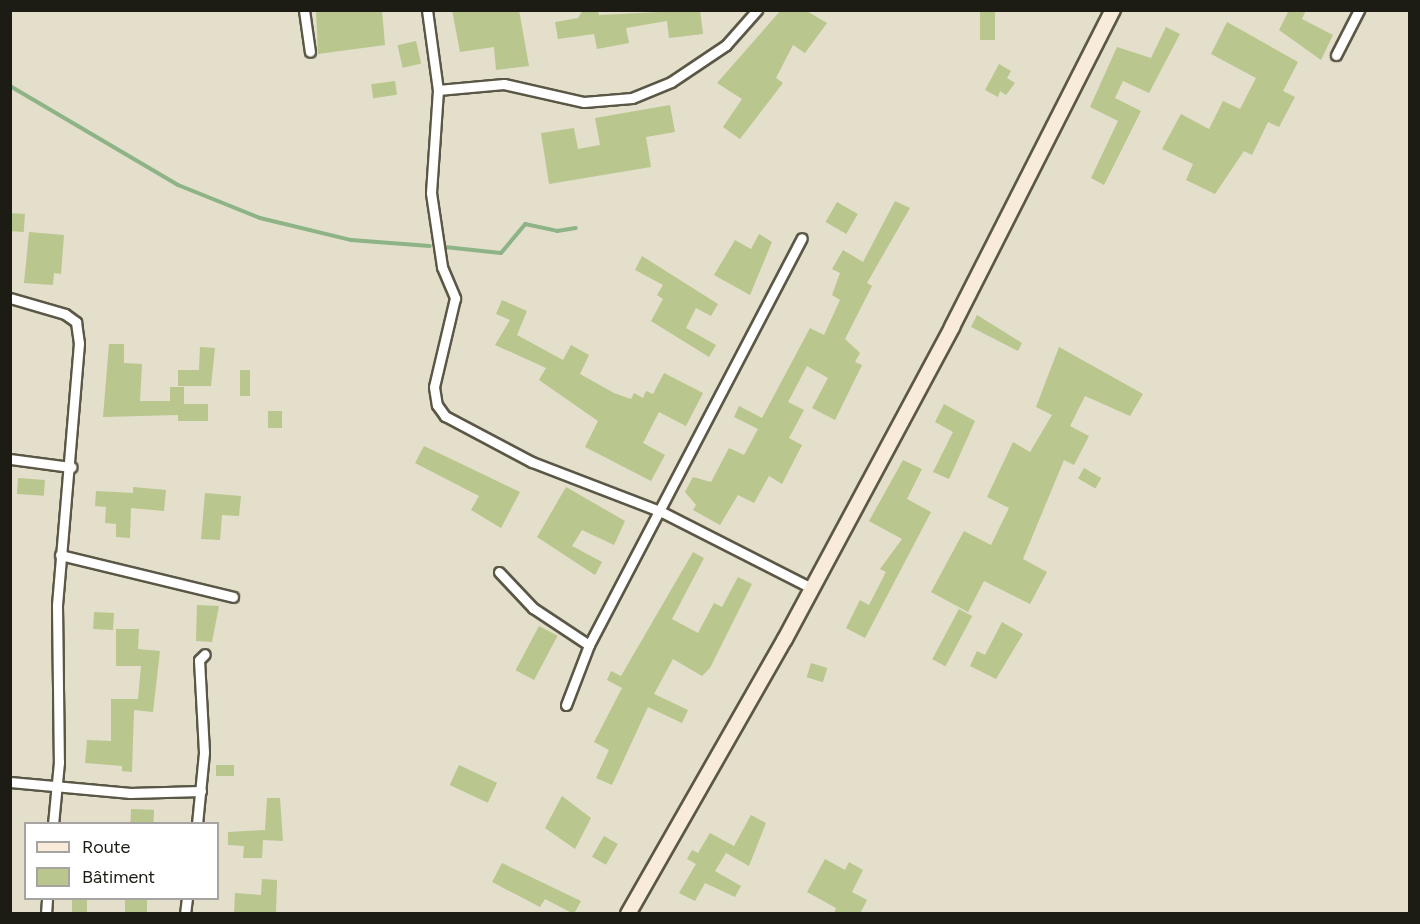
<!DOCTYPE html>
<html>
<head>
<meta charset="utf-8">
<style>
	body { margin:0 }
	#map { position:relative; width:1420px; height:924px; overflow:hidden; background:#e3dfcb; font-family:Figtree,sans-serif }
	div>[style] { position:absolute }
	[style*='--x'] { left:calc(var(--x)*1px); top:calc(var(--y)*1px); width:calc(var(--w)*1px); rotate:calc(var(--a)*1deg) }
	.stream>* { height:4px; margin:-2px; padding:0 2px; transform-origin:2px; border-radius:2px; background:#8db386 }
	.building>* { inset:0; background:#b9c68e; transform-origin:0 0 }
	.roads { filter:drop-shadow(2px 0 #5b5746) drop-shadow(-2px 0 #5b5746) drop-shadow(0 2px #5b5746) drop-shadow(0 -2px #5b5746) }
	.street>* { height:9px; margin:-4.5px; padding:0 4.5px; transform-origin:4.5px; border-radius:4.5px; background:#fff }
	.secondary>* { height:14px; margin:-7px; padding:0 7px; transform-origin:7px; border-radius:7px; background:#f8ebd9 }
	span { translate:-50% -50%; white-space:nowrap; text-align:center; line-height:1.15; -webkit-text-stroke:6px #fff; paint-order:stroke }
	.frame { position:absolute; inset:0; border:12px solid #1d1c14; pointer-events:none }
	.legend { position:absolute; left:24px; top:822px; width:195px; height:78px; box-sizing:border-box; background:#fff; border:2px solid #a5a4a1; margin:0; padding:8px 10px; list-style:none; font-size:18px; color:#1d1c14 }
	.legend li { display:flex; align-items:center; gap:12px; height:30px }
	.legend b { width:30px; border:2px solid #a5a4a1 }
</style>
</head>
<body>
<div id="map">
	<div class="stream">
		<i style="--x:10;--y:86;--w:195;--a:30.5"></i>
		<i style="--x:178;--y:185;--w:88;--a:21.9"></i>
		<i style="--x:260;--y:218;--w:94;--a:13.6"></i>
		<i style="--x:351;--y:240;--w:79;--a:4.3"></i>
		<i style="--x:445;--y:247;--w:56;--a:6.1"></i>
		<i style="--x:501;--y:253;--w:38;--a:-50"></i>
		<i style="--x:525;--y:224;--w:33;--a:12"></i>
		<i style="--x:557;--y:231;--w:19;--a:-9"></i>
	</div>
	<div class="building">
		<i style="clip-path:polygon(316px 10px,382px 10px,385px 45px,318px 54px)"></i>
		<i style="clip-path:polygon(452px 10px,519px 10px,529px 66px,496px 70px,494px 47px,460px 52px)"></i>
		<i style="clip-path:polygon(583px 10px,598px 10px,599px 15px,700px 10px,703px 34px,669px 38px,667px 21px,626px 28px,629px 43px,597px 49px,594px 34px,558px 39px,555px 22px,578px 18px)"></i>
		<i style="clip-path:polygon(781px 10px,805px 10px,827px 23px,805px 53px,793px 45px,776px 78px,783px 83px,740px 139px,723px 127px,742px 99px,717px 83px)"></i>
		<i style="left:980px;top:10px;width:15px;height:30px"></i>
		<i style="clip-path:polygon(1289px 10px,1306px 10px,1302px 19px,1333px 35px,1321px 60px,1279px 30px)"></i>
		<i style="clip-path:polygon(1227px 22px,1298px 62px,1283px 91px,1295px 97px,1279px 127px,1268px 122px,1252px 155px,1244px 151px,1215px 194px,1186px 180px,1193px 164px,1162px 149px,1181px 114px,1209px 129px,1223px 101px,1240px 109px,1256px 78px,1211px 54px)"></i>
		<i style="clip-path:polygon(1166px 27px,1180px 34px,1149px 93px,1123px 81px,1115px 98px,1141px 111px,1104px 185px,1091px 178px,1118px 121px,1090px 107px,1117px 47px,1151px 58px)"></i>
		<i style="left:416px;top:41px;width:23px;height:19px;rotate:77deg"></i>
		<i style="clip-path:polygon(999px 64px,1011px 71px,1007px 78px,1015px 83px,1006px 95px,1000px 91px,998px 97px,985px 90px)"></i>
		<i style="left:395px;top:81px;width:14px;height:24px;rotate:82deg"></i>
		<i style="clip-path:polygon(670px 105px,675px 132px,646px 137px,651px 167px,549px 184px,541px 133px,574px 128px,578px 149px,600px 145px,595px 118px)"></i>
		<i style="clip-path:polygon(895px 201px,910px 208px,867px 283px,872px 286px,845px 339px,860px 353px,855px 362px,862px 365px,835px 420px,812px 408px,828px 378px,807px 366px,788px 402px,804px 410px,789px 438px,802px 445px,782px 484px,769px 476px,754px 503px,738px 495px,720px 525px,693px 510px,696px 505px,685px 492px,693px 477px,711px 482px,729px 448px,744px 455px,758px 429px,734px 417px,739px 406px,762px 418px,810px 328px,824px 335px,840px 300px,832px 295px,840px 273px,832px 269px,843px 250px,863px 262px)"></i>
		<i style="left:837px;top:202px;width:24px;height:23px;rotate:30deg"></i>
		<i style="left:10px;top:213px;width:15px;height:18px;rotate:4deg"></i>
		<i style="clip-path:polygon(29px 232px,64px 235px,61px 274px,54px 273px,53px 285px,24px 283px)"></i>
		<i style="clip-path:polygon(759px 234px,772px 242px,750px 295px,714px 275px,735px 240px,751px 249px)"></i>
		<i style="clip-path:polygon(642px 256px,718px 304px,711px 316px,696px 308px,686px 328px,716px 345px,709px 357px,651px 321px,663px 299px,657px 295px,663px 285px,635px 270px)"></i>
		<i style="clip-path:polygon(502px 300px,527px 311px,517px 335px,563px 360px,571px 345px,589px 355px,580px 374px,614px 393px,631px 399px,634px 393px,643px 398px,646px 391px,653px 394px,664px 373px,703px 393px,686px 426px,659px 412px,643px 443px,665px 455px,651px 481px,585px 447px,598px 421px,539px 380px,546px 368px,495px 345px,510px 320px,496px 314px)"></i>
		<i style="clip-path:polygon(977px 315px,1022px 343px,1018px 351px,971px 327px)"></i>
		<i style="clip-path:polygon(109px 344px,124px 344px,124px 363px,142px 364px,140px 401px,170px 401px,170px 387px,184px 387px,184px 404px,208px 404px,208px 421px,178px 421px,178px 415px,103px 417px)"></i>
		<i style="clip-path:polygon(200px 347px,215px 348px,211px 386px,178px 386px,178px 370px,199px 370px)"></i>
		<i style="clip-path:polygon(1059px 347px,1143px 394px,1130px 416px,1085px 396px,1070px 426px,1089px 436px,1074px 465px,1064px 460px,1023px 559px,1047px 572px,1030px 604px,984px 581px,968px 612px,931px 592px,964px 531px,991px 545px,1009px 508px,987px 497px,1013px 442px,1030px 452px,1052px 415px,1036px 407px)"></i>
		<i style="left:240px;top:370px;width:10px;height:26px"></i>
		<i style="clip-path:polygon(944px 404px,975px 421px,949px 479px,933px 472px,953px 432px,935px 422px)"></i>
		<i style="left:268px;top:411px;width:14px;height:17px"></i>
		<i style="clip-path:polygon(424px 446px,520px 492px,501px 528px,471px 510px,479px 496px,415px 463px)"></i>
		<i style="clip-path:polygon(903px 460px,922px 469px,907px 499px,931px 512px,865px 638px,846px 628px,860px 600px,869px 605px,886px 572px,880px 569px,902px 539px,869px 521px)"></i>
		<i style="left:1084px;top:468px;width:20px;height:12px;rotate:30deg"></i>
		<i style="left:18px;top:478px;width:27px;height:16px;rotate:4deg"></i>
		<i style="clip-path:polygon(133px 487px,166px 490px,164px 511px,131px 508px,130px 538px,116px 537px,116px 524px,105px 523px,106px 507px,95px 506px,96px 491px,133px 493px)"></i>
		<i style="clip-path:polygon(566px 487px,625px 521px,614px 545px,582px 530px,572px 546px,602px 562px,595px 575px,537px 537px)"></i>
		<i style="clip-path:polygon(205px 493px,241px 496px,239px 516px,222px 515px,220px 540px,201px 539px)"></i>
		<i style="clip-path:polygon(693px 552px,704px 558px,672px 619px,698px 633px,714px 603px,722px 607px,738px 577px,752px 584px,710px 668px,702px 676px,673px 659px,654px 694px,688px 710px,682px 723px,648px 707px,612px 785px,596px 778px,609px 750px,594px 742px,622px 688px,607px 680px,611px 671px,621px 676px)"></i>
		<i style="clip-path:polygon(197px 605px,219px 606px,212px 642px,196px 641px)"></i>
		<i style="left:959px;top:609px;width:15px;height:57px;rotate:28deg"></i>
		<i style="left:94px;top:612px;width:20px;height:17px;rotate:3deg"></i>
		<i style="clip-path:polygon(1002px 622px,1023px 634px,996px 679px,970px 666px,977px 651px,985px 655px)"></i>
		<i style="left:539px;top:626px;width:21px;height:50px;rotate:28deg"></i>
		<i style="clip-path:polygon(116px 629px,139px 629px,138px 649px,160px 651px,153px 712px,134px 710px,132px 772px,122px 771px,122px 766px,85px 763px,87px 740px,111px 741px,111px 699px,138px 699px,141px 666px,116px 666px)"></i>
		<i style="left:811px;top:663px;width:17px;height:15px;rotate:17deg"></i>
		<i style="left:216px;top:765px;width:18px;height:11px"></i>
		<i style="left:459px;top:765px;width:42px;height:22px;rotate:25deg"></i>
		<i style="clip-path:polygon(562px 796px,591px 818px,575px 849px,545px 828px)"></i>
		<i style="clip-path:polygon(267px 798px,280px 798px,283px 841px,263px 840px,262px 858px,243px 858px,244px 846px,228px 845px,228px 832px,265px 830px)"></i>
		<i style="left:131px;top:809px;width:23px;height:15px;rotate:2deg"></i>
		<i style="clip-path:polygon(751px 815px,766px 823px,749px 866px,726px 853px,715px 871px,741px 886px,735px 897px,705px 883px,695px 901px,679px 893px,696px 864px,687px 859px,692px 850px,698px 853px,710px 833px,734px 846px)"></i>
		<i style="left:604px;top:836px;width:16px;height:24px;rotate:30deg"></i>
		<i style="clip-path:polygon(825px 859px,845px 870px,849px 862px,863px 870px,852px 892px,867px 900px,860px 914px,834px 914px,836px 908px,807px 892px)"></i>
		<i style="clip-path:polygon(502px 863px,581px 901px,574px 914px,545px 899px,540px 907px,492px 882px)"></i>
		<i style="clip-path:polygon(262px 879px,277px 880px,276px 913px,234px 914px,235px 893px,261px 895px)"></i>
		<i style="left:72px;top:898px;width:15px;height:14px"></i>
		<i style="left:125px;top:898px;width:22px;height:16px"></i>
	</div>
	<div class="roads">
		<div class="street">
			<i style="--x:304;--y:10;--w:42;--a:81.9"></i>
			<i style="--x:427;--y:10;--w:81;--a:82.2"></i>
			<i style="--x:438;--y:90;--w:103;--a:93.9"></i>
			<i style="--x:431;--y:193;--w:75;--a:81.5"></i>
			<i style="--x:442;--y:267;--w:34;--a:67"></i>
			<i style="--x:455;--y:298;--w:91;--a:103.3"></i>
			<i style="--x:434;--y:387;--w:18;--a:81"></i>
			<i style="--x:437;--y:405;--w:14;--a:54"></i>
			<i style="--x:445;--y:416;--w:98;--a:27.9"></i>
			<i style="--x:532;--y:462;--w:139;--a:21"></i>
			<i style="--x:662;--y:512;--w:167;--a:27"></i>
			<i style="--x:1336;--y:55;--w:51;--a:-62.9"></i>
			<i style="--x:438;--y:90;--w:66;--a:-5.2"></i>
			<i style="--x:504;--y:84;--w:82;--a:12.7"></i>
			<i style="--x:584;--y:102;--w:48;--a:-4.8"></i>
			<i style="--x:632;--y:98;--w:42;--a:-22.3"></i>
			<i style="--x:671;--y:82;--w:66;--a:-33.9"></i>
			<i style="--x:726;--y:45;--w:47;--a:-48.5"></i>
			<i style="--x:10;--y:298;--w:57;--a:16.2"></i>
			<i style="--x:65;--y:314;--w:14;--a:36"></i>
			<i style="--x:76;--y:322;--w:21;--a:82"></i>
			<i style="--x:79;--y:343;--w:263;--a:94.8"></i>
			<i style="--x:57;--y:605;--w:157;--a:89.3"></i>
			<i style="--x:59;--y:762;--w:62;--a:95.5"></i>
			<i style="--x:10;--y:459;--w:62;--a:7.5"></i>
			<i style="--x:60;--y:555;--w:178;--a:13.6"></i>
			<i style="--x:499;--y:572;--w:50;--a:46.6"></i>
			<i style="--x:533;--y:608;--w:67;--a:33.5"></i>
			<i style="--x:566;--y:705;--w:64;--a:-69"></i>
			<i style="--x:589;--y:645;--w:459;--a:-62.4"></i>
			<i style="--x:10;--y:782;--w:121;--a:5.2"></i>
			<i style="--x:130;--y:793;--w:71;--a:-1.6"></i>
			<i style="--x:197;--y:824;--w:72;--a:-84.4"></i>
			<i style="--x:204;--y:752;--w:92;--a:-93.1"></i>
			<i style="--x:199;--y:660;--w:8;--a:-45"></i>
			<i style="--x:46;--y:914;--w:16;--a:-86"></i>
			<i style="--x:185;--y:914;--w:16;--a:-83"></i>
		</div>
		<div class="secondary">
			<i style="--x:628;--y:914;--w:317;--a:-60.3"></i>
			<i style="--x:785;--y:639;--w:354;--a:-61.8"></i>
			<i style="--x:952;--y:327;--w:356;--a:-63.1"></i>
		</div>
	</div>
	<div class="frame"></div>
	<ul class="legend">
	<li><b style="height:8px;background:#f8ebd9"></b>Route</li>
	<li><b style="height:16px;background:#b9c68e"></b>Bâtiment</li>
	</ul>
</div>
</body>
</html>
